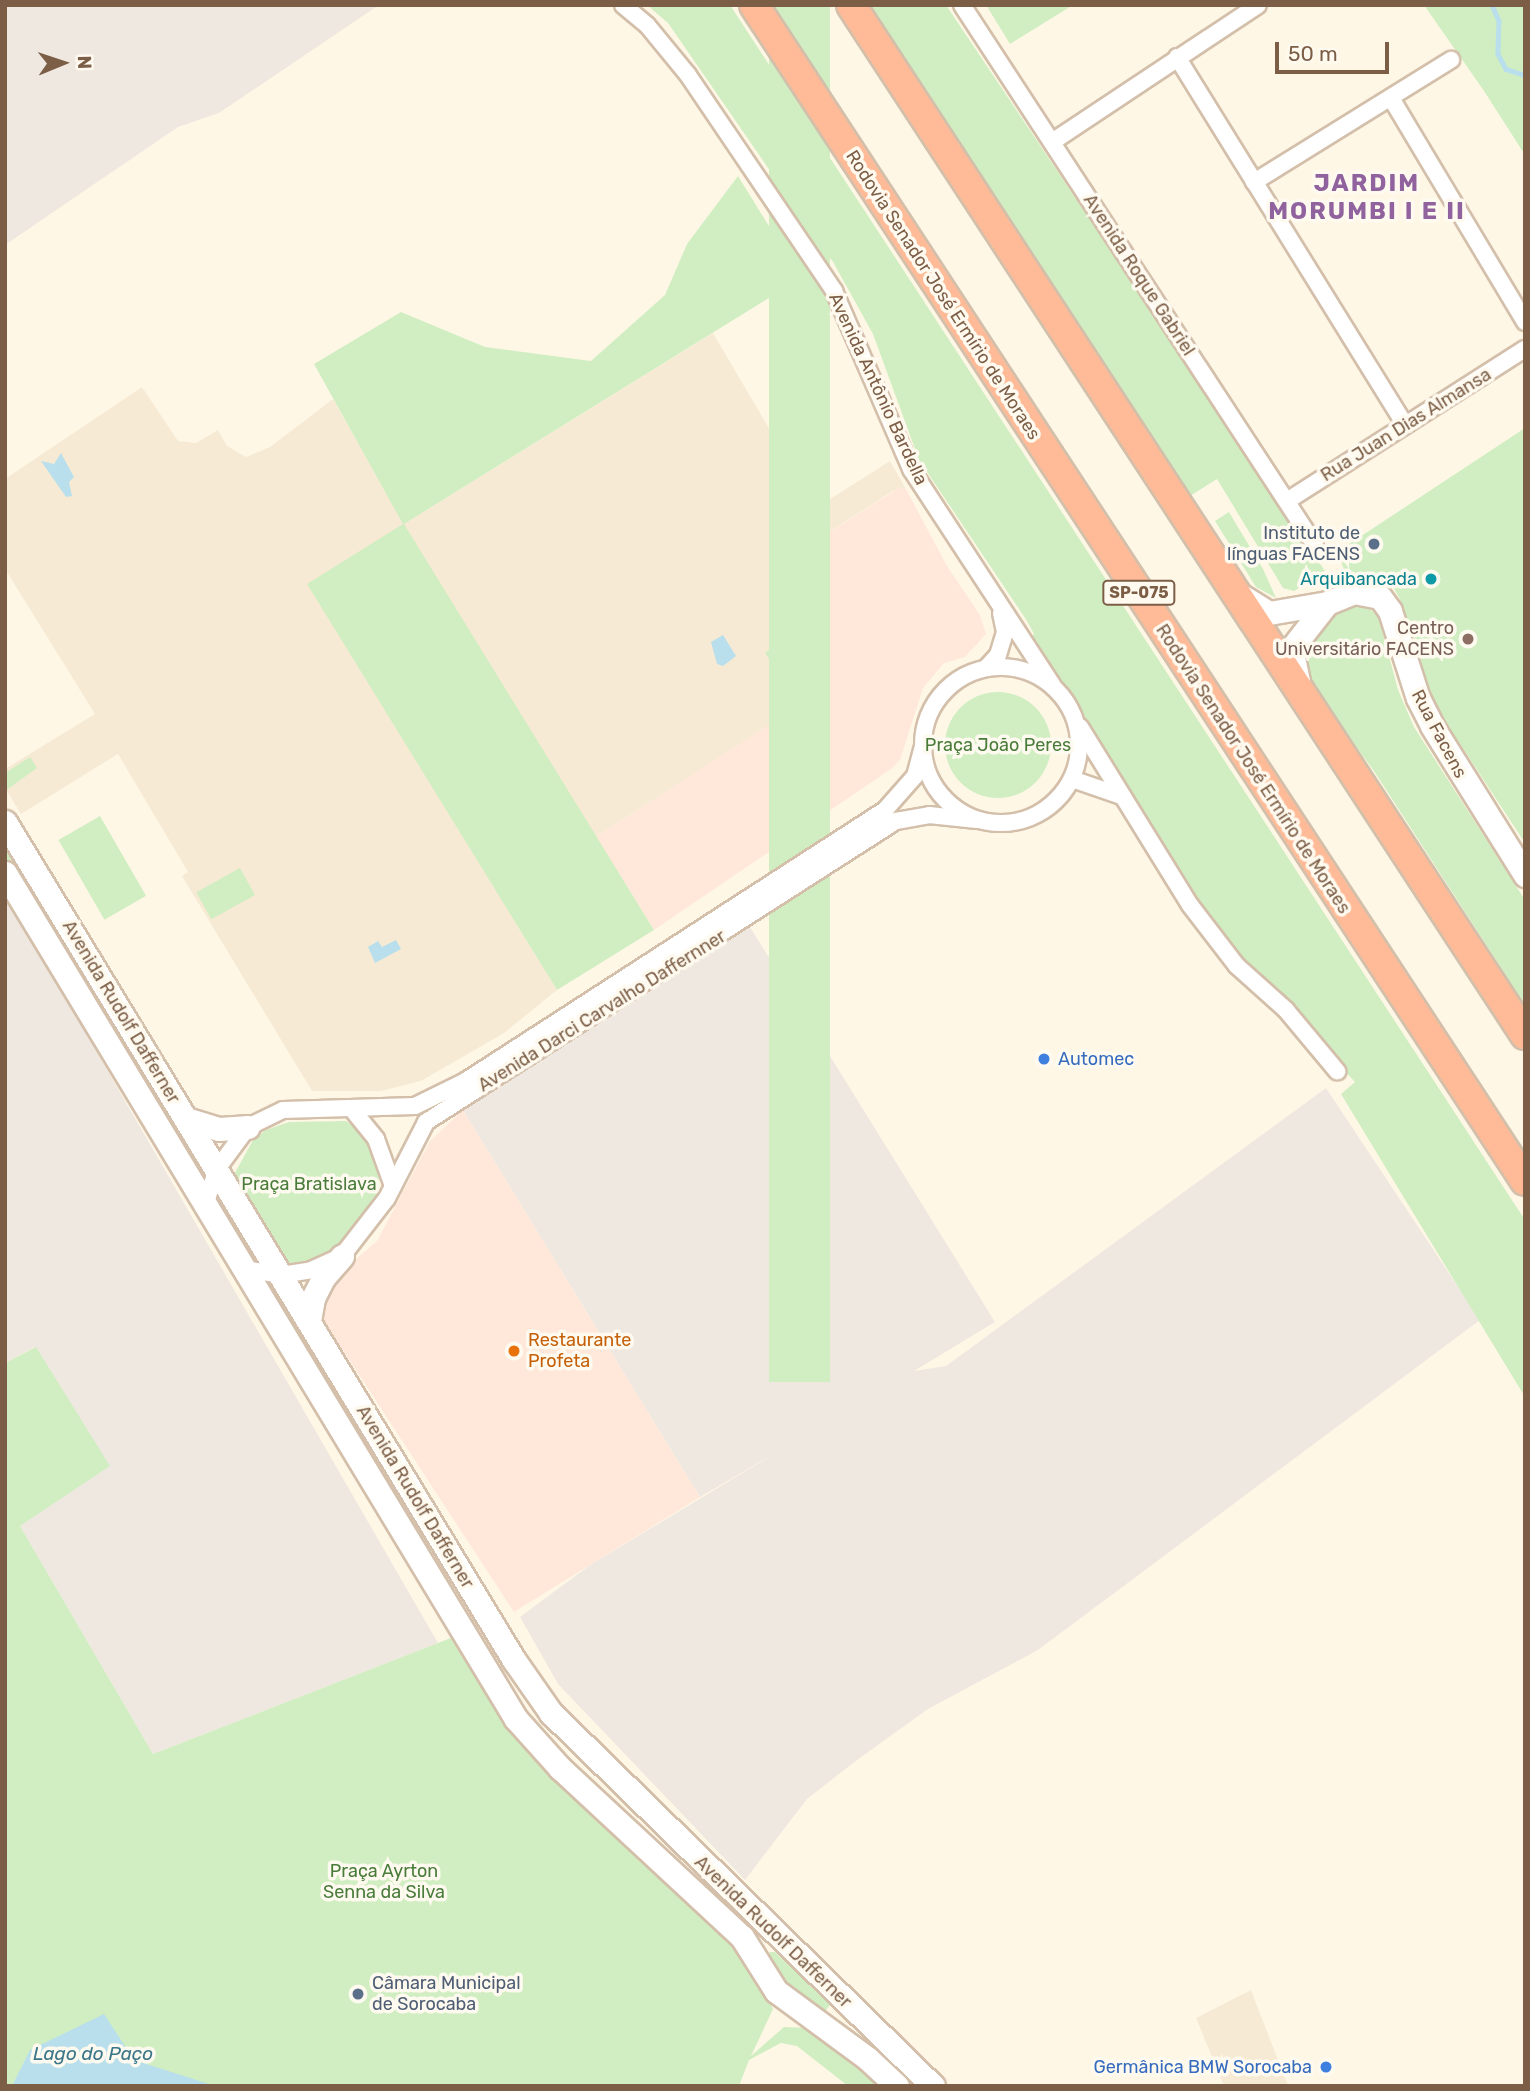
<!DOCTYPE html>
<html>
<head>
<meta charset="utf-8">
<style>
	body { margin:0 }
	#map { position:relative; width:1530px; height:2091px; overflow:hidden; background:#fff7e6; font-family:Rubik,sans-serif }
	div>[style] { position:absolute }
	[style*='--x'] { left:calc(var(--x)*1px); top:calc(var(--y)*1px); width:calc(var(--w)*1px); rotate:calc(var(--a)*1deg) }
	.residential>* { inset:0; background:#f7ead4 }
	.commercial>* { inset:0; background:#ffe8da }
	.industrial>* { inset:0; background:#efe8e0 }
	.green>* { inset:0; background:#d0eec2; transform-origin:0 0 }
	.round { border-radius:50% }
	.water>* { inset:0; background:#b8dfeb }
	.stream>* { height:4.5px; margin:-2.25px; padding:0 2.25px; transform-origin:2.25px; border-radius:2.25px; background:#b8dfeb }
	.roads { filter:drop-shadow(2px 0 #d3bfaa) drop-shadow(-2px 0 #d3bfaa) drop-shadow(0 2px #d3bfaa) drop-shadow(0 -2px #d3bfaa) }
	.street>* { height:16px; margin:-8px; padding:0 8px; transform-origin:8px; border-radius:8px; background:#fff }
	.street>.ring { margin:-8px; padding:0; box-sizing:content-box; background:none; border:16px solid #fff; border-radius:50% }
	.secondary>* { height:23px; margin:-11.5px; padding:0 11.5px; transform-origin:11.5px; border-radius:11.5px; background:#fff }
	.highway>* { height:28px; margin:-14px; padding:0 14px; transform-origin:14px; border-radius:14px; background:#ffbb97 }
	.dots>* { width:19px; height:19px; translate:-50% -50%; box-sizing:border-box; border:4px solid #fffaef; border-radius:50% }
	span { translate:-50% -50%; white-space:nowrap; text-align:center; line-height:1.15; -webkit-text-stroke:7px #fffaef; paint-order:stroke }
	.shield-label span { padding:2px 5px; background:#fffaef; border:2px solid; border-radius:5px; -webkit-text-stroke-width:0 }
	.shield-label { font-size:16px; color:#7c5e47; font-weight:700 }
	.street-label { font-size:18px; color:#7c5e47 }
	.service-label { font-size:18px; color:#4e5e75 }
	.right { translate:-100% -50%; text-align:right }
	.left { translate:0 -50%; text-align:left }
	.culture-label { font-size:18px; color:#0d838f }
	.education-label { font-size:18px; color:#785e54 }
	.park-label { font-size:18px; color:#497c3b }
	.shop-label { font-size:18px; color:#366cbe }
	.food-label { font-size:18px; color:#c56008 }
	.water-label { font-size:19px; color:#3b768a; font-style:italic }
	.district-label { font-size:24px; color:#90639f; font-weight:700; letter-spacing:2px }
	.frame { position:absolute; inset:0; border:7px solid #7c5e47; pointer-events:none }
	.north { position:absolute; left:28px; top:28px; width:70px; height:70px; -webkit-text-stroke:5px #fffaef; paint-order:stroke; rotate:88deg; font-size:19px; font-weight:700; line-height:28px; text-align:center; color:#7c5e47 }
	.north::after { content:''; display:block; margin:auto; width:24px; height:32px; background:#7c5e47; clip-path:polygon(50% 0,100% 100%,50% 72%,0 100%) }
	.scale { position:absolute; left:1275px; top:42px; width:114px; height:32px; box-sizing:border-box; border:4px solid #7c5e47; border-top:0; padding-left:9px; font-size:21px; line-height:24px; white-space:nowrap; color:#7c5e47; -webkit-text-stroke:5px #fffaef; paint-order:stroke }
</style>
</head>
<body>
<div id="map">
	<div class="residential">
		<i style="clip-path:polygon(713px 333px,816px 508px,890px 461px,906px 489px,893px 491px,790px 557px,786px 567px,784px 588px,827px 688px,596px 837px,403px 525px,308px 584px,557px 990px,504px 1033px,421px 1081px,381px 1091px,312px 1091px,182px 876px,188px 872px,118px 754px,21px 814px,5px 788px,5px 769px,95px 714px,5px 569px,5px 479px,142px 387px,178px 441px,196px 443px,218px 430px,227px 446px,246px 457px,270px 447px,333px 399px,404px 524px)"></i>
		<i style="clip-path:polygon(1251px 1990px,1288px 2086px,1224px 2086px,1196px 2018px)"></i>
	</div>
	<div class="commercial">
		<i style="clip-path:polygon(899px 488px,906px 489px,947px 566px,980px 615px,986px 634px,965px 657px,944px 663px,923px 688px,900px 760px,891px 769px,654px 930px,596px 837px,826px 688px,768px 601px,784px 588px,790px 557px)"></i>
		<i style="clip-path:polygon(463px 1110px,700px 1497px,514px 1612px,320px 1315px,343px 1270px,377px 1241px,430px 1141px)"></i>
	</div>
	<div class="industrial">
		<i style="clip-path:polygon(5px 5px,379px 5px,219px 113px,178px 127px,5px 245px)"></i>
		<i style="clip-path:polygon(5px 893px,438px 1643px,153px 1754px,20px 1526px,35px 1347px,5px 1363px)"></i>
		<i style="clip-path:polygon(750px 927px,995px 1322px,914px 1371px,946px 1366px,1326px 1088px,1480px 1320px,1038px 1650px,928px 1709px,857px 1760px,807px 1799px,745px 1880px,558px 1684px,520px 1617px,590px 1565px,782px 1449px,700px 1497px,463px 1110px)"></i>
	</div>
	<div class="green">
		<i style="clip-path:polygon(647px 5px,730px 5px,1525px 1220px,1525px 1397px,1341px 1094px,1355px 1082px,1242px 962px,1192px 899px,1028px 640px,1034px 634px,1027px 621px,919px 460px,873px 334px,833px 262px,668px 23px)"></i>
		<i style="left:769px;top:5px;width:61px;height:1377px"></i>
		<i style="clip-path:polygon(868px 5px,946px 5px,1325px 571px,1294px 591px,1283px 588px,1217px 479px,1190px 496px)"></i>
		<i style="clip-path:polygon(986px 5px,1073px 5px,1010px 44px)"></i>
		<i style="clip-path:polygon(1424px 5px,1525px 5px,1525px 155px,1484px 91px)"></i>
		<i style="clip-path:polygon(738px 176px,801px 278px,404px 524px,654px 930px,557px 990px,307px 584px,403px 524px,314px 364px,401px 312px,485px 347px,591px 361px,665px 295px,687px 244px)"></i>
		<i style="clip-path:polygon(1525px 428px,1525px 843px,1443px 718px,1420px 670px,1400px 599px,1388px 579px,1373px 572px,1346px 574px,1337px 552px)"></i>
		<i style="clip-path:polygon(1229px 512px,1263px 569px,1276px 598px,1256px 587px,1215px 521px)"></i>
		<i style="clip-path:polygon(1349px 603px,1367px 606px,1379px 618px,1398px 690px,1414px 727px,1525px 900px,1525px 1005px,1374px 771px,1305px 677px,1302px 651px,1319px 622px)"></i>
		<i style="left:785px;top:641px;width:44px;height:23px;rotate:60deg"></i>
		<i class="round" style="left:945px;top:692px;width:106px;height:106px"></i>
		<i style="clip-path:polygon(30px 757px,37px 768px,5px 791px,5px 773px)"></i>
		<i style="left:100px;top:816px;width:92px;height:48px;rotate:60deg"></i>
		<i style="clip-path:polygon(5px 836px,198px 1162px,192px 1168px,5px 863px)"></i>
		<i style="left:240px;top:868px;width:31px;height:50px;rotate:61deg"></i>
		<i style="clip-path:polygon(346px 1121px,369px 1138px,380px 1168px,377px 1194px,343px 1242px,321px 1259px,285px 1269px,231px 1180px,253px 1140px,266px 1130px,289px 1122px)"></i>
		<i style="clip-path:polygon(36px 1347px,110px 1466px,20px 1526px,153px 1754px,456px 1636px,545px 1759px,754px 1968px,773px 2009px,751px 2056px,784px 2027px,809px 2028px,826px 2037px,882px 2086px,848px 2086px,797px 2046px,781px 2043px,749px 2060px,739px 2086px,5px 2086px,5px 1363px)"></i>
		<i style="clip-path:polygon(770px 1952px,775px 1952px,830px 2005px,824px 2013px,786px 1989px,767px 1962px)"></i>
	</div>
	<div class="water">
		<i style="clip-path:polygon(61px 453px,74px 477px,69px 482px,72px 496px,66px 497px,41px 461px,54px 464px)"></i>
		<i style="clip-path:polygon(723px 635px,736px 656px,723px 666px,717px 664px,711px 642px)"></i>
		<i style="clip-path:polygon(396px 940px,401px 949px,375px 963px,368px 947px,378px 941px,382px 947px)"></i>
		<i style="clip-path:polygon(104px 2014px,134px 2060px,215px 2086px,12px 2086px,30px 2050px)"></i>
	</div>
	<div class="stream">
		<i style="--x:1492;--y:5;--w:17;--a:66"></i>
		<i style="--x:1499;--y:21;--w:33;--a:92"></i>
		<i style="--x:1498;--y:54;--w:17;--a:62"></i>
		<i style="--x:1506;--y:69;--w:20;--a:18"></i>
	</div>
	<div class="roads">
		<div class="street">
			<i style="--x:623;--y:5;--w:31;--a:40"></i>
			<i style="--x:647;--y:25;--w:65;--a:50.6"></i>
			<i style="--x:688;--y:75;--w:261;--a:55.9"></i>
			<i style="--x:834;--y:291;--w:194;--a:66.6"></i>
			<i style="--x:911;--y:469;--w:259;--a:56.8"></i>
			<i style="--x:962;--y:5;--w:645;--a:56.83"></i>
			<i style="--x:1177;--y:57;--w:433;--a:58.2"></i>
			<i style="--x:1391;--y:98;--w:261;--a:59.1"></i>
			<i style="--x:1052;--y:142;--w:247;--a:-33.6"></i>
			<i style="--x:1254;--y:182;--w:232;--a:-31.8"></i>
			<i style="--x:1287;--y:501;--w:282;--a:-32.6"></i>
			<i class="ring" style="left:923px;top:667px;width:140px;height:140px"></i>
			<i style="--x:987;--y:667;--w:16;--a:-47"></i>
			<i style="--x:998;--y:655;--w:24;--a:-73"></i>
			<i style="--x:1005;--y:632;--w:19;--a:-102"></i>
			<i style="--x:1080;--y:727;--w:209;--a:58.3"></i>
			<i style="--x:1190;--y:905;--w:77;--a:52.4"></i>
			<i style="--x:1237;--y:966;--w:66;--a:41.9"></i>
			<i style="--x:1286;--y:1010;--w:80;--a:50.1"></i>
			<i style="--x:1072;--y:779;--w:52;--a:19.1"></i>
			<i style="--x:351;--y:1108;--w:40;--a:51"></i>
			<i style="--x:376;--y:1139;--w:50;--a:70.1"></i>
			<i style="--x:204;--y:1208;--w:41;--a:-71.6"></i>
			<i style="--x:217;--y:1169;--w:52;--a:-53.6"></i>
			<i style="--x:248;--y:1127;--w:39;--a:-26"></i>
			<i style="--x:283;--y:1110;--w:132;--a:-1.7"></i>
			<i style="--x:415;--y:1106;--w:55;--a:-26.1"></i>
			<i style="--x:464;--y:1082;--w:501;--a:-32.87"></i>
			<i style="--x:885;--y:810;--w:45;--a:-48.6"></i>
			<i style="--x:915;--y:776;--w:31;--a:-75"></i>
			<i style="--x:244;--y:1269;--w:37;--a:9"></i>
			<i style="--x:281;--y:1275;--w:30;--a:-9"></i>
			<i style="--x:311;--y:1270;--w:34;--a:-24"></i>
			<i style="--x:342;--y:1256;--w:73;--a:-52.2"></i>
			<i style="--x:387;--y:1198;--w:85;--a:-62.8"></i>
			<i style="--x:426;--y:1122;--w:558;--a:-32.64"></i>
			<i style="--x:896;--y:821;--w:34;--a:-10"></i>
			<i style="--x:929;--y:815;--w:48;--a:5.9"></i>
		</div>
		<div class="secondary">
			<i style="--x:1240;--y:595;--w:34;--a:32"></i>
			<i style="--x:1269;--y:613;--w:59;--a:-9.8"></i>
			<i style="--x:1327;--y:603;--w:29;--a:-22"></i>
			<i style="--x:1354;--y:592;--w:26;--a:11"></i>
			<i style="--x:1380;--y:597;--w:17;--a:54"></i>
			<i style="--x:1390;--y:611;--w:91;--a:72.2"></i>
			<i style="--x:1418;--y:698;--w:31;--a:63"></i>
			<i style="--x:1432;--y:726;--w:176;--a:58"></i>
			<i style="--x:1298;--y:681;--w:33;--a:-102"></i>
			<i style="--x:1291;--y:649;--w:58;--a:-52"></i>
			<i style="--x:5;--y:822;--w:980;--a:58.73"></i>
			<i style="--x:514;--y:1660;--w:65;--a:55.1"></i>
			<i style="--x:551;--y:1713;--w:534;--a:44.32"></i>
			<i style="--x:5;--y:873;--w:988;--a:58.87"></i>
			<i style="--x:516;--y:1719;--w:66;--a:48.1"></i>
			<i style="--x:560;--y:1768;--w:248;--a:42.9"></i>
			<i style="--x:742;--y:1937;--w:64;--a:57.8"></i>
			<i style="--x:776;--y:1991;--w:113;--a:36.4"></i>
			<i style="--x:867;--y:2058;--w:41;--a:43"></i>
			<i style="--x:186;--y:1119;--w:34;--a:17"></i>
			<i style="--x:219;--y:1129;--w:29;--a:-4"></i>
			<i style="--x:309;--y:1321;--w:23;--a:-80"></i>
			<i style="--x:313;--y:1298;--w:22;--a:-63"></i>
			<i style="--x:323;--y:1278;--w:29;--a:-49"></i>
		</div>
		<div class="highway">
			<i style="--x:754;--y:5;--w:1406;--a:56.75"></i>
			<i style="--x:851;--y:5;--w:1231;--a:56.8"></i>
		</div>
	</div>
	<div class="dots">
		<i style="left:1374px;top:544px;background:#5c6f8a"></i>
		<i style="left:1431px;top:579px;background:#0f9aa8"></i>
		<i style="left:1468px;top:639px;background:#8d6e63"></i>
		<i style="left:1044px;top:1059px;background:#3f7fe0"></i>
		<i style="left:514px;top:1351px;background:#e8710a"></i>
		<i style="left:358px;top:1994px;background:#5c6f8a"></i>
		<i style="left:1326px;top:2067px;background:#3f7fe0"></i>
	</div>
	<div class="shield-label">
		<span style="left:1139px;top:593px">SP-075</span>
	</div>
	<div class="street-label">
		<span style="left:1139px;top:275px;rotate:57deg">Avenida Roque Gabriel</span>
		<span style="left:943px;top:295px;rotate:57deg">Rodovia Senador José Ermírio de Moraes</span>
		<span style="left:878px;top:389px;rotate:65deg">Avenida Antônio Bardella</span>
		<span style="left:1406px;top:425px;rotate:-32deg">Rua Juan Dias Almansa</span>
		<span style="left:1439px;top:734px;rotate:62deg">Rua Facens</span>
		<span style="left:1253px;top:769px;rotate:57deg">Rodovia Senador José Ermírio de Moraes</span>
		<span style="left:602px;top:1011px;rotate:-32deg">Avenida Darci Carvalho Daffernner</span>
		<span style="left:121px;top:1012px;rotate:59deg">Avenida Rudolf Dafferner</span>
		<span style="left:415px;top:1497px;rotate:59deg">Avenida Rudolf Dafferner</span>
		<span style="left:773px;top:1932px;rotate:44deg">Avenida Rudolf Dafferner</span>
	</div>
	<div class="service-label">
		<span class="right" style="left:1360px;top:544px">Instituto de<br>línguas FACENS</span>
		<span class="left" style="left:372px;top:1994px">Câmara Municipal<br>de Sorocaba</span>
	</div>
	<div class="culture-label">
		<span class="right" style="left:1417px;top:579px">Arquibancada</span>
	</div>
	<div class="education-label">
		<span class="right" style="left:1454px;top:639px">Centro<br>Universitário FACENS</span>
	</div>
	<div class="park-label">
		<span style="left:998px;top:745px">Praça João Peres</span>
		<span style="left:309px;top:1184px">Praça Bratislava</span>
		<span style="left:384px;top:1882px">Praça Ayrton<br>Senna da Silva</span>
	</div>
	<div class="shop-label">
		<span class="left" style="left:1058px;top:1059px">Automec</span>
		<span class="right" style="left:1312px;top:2067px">Germânica BMW Sorocaba</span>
	</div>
	<div class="food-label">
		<span class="left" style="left:528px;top:1351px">Restaurante<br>Profeta</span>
	</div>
	<div class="water-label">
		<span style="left:93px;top:2054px">Lago do Paço</span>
	</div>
	<div class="district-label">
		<span style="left:1367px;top:198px">JARDIM<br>MORUMBI I E II</span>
	</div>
	<div class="frame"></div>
	<div class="north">N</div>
	<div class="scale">50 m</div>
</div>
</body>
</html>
